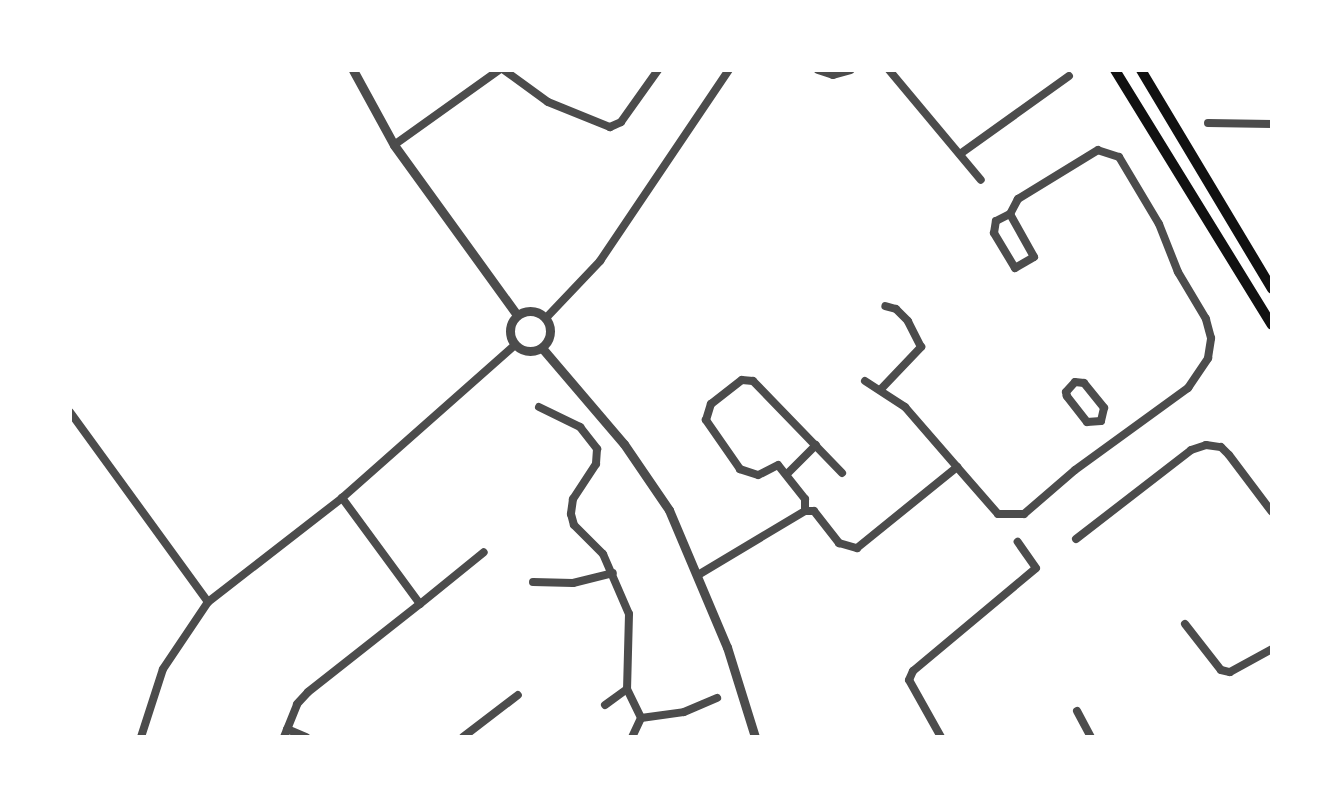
<!DOCTYPE html>
<html>
<head>
<meta charset="utf-8">
<style>
	body { margin:0 }
	#map { position:relative; width:1342px; height:807px; overflow:hidden; background:#fff; font-family:"DejaVu Sans",sans-serif }
	div>[style] { position:absolute }
	[style*='--x'] { left:calc(var(--x)*1px); top:calc(var(--y)*1px); width:calc(var(--w)*1px); rotate:calc(var(--a)*1deg) }
	.minor>* { height:8px; margin:-4px; padding:0 4px; transform-origin:4px; border-radius:4px; background:#4c4c4c }
	.tertiary>* { height:9px; margin:-4.5px; padding:0 4.5px; transform-origin:4.5px; border-radius:4.5px; background:#4c4c4c }
	.tertiary>.ring { margin:-4.5px; padding:0; box-sizing:content-box; background:none; border:9px solid #4c4c4c; border-radius:50% }
	.secondary>* { height:10px; margin:-5px; padding:0 5px; transform-origin:5px; border-radius:5px; background:#111 }
	span { translate:-50% -50%; white-space:nowrap; text-align:center; line-height:1.15; -webkit-text-stroke:9px #fff; paint-order:stroke }
	.frame { position:absolute; inset:0; border:72px solid #fff; pointer-events:none }
</style>
</head>
<body>
<div id="map">
	<div class="minor">
		<i style="--x:504;--y:70;--w:54;--a:36"></i>
		<i style="--x:548;--y:102;--w:67;--a:22"></i>
		<i style="--x:610;--y:127;--w:12;--a:-24"></i>
		<i style="--x:621;--y:122;--w:64;--a:-54.6"></i>
		<i style="--x:818;--y:70;--w:16;--a:18"></i>
		<i style="--x:833;--y:75;--w:18;--a:-16"></i>
		<i style="--x:889;--y:70;--w:143;--a:50.1"></i>
		<i style="--x:1208;--y:123;--w:64;--a:0.9"></i>
		<i style="--x:394;--y:145;--w:129;--a:-35.5"></i>
		<i style="--x:960;--y:154;--w:134;--a:-35.6"></i>
		<i style="--x:1010;--y:214;--w:49;--a:60.8"></i>
		<i style="--x:1034;--y:257;--w:22;--a:150"></i>
		<i style="--x:1015;--y:268;--w:41;--a:-121"></i>
		<i style="--x:994;--y:233;--w:12;--a:-81"></i>
		<i style="--x:996;--y:221;--w:16;--a:-27"></i>
		<i style="--x:546;--y:318;--w:79;--a:-46.5"></i>
		<i style="--x:600;--y:261;--w:230;--a:-56"></i>
		<i style="--x:865;--y:381;--w:48;--a:33"></i>
		<i style="--x:905;--y:407;--w:79;--a:49.1"></i>
		<i style="--x:1075;--y:382;--w:9;--a:6"></i>
		<i style="--x:1084;--y:383;--w:32;--a:51"></i>
		<i style="--x:1104;--y:408;--w:13;--a:103"></i>
		<i style="--x:1101;--y:421;--w:14;--a:176"></i>
		<i style="--x:1087;--y:422;--w:33;--a:-128"></i>
		<i style="--x:1067;--y:396;--w:4;--a:-104"></i>
		<i style="--x:1066;--y:392;--w:13;--a:-48"></i>
		<i style="--x:882;--y:388;--w:57;--a:-46.4"></i>
		<i style="--x:921;--y:347;--w:29;--a:-117"></i>
		<i style="--x:908;--y:321;--w:17;--a:-135"></i>
		<i style="--x:896;--y:309;--w:11;--a:-165"></i>
		<i style="--x:539;--y:407;--w:46;--a:26"></i>
		<i style="--x:580;--y:427;--w:28;--a:52"></i>
		<i style="--x:597;--y:449;--w:15;--a:94"></i>
		<i style="--x:596;--y:464;--w:42;--a:123.3"></i>
		<i style="--x:573;--y:499;--w:15;--a:98"></i>
		<i style="--x:571;--y:514;--w:11;--a:75"></i>
		<i style="--x:574;--y:525;--w:41;--a:45"></i>
		<i style="--x:603;--y:554;--w:65;--a:66.6"></i>
		<i style="--x:629;--y:614;--w:75;--a:91.5"></i>
		<i style="--x:627;--y:689;--w:32;--a:64"></i>
		<i style="--x:641;--y:718;--w:21;--a:115"></i>
		<i style="--x:70;--y:412;--w:235;--a:54"></i>
		<i style="--x:787;--y:474;--w:41;--a:-45"></i>
		<i style="--x:805;--y:511;--w:12;--a:-90"></i>
		<i style="--x:805;--y:499;--w:43;--a:-128.5"></i>
		<i style="--x:778;--y:465;--w:22;--a:153"></i>
		<i style="--x:758;--y:475;--w:19;--a:-162"></i>
		<i style="--x:740;--y:469;--w:60;--a:-124.8"></i>
		<i style="--x:706;--y:420;--w:17;--a:-73"></i>
		<i style="--x:711;--y:404;--w:39;--a:-38"></i>
		<i style="--x:742;--y:380;--w:11;--a:5"></i>
		<i style="--x:753;--y:381;--w:128;--a:45.9"></i>
		<i style="--x:1076;--y:539;--w:145;--a:-37.7"></i>
		<i style="--x:1191;--y:450;--w:16;--a:-18"></i>
		<i style="--x:1206;--y:445;--w:15;--a:8"></i>
		<i style="--x:1221;--y:447;--w:11;--a:45"></i>
		<i style="--x:1229;--y:455;--w:71;--a:53"></i>
		<i style="--x:698;--y:575;--w:125;--a:-30.9"></i>
		<i style="--x:805;--y:511;--w:9;--a:0"></i>
		<i style="--x:814;--y:511;--w:41;--a:52"></i>
		<i style="--x:839;--y:543;--w:19;--a:16"></i>
		<i style="--x:857;--y:548;--w:129;--a:-39"></i>
		<i style="--x:957;--y:467;--w:62;--a:48.9"></i>
		<i style="--x:998;--y:514;--w:26;--a:0"></i>
		<i style="--x:1024;--y:514;--w:67;--a:-40.8"></i>
		<i style="--x:1075;--y:470;--w:140;--a:-36"></i>
		<i style="--x:1188;--y:388;--w:36;--a:-56"></i>
		<i style="--x:1208;--y:358;--w:20;--a:-81"></i>
		<i style="--x:1211;--y:338;--w:20;--a:-105"></i>
		<i style="--x:1206;--y:319;--w:55;--a:-120.8"></i>
		<i style="--x:1178;--y:272;--w:52;--a:-111.6"></i>
		<i style="--x:1159;--y:224;--w:78;--a:-120.8"></i>
		<i style="--x:1119;--y:157;--w:22;--a:-162"></i>
		<i style="--x:1098;--y:150;--w:94;--a:148.5"></i>
		<i style="--x:1018;--y:199;--w:17;--a:118"></i>
		<i style="--x:533;--y:582;--w:40;--a:1.4"></i>
		<i style="--x:573;--y:583;--w:41;--a:-14"></i>
		<i style="--x:420;--y:604;--w:82;--a:-39.1"></i>
		<i style="--x:1185;--y:624;--w:58;--a:52"></i>
		<i style="--x:1221;--y:670;--w:9;--a:13"></i>
		<i style="--x:1230;--y:672;--w:48;--a:-28.7"></i>
		<i style="--x:605;--y:705;--w:27;--a:-36"></i>
		<i style="--x:1077;--y:711;--w:30;--a:62"></i>
		<i style="--x:641;--y:718;--w:43;--a:-7.9"></i>
		<i style="--x:684;--y:712;--w:36;--a:-23"></i>
		<i style="--x:287;--y:729;--w:21;--a:23"></i>
		<i style="--x:141;--y:737;--w:71;--a:-72.1"></i>
		<i style="--x:163;--y:669;--w:81;--a:-56.1"></i>
		<i style="--x:208;--y:602;--w:170;--a:-37.8"></i>
		<i style="--x:342;--y:498;--w:231;--a:-41.5"></i>
		<i style="--x:284;--y:737;--w:35;--a:-68"></i>
		<i style="--x:297;--y:704;--w:16;--a:-47"></i>
		<i style="--x:308;--y:692;--w:142;--a:-38.2"></i>
		<i style="--x:420;--y:604;--w:132;--a:-126.3"></i>
		<i style="--x:463;--y:737;--w:69;--a:-37.4"></i>
		<i style="--x:941;--y:737;--w:65;--a:-119.3"></i>
		<i style="--x:909;--y:680;--w:10;--a:-66"></i>
		<i style="--x:913;--y:671;--w:160;--a:-39.9"></i>
		<i style="--x:1036;--y:568;--w:32;--a:-125"></i>
	</div>
	<div class="tertiary">
		<i style="--x:353;--y:70;--w:85;--a:61.3"></i>
		<i style="--x:394;--y:145;--w:210;--a:54.1"></i>
		<i class="ring" style="left:510px;top:311px;width:31px;height:31px"></i>
		<i style="--x:542;--y:348;--w:126;--a:49.5"></i>
		<i style="--x:624;--y:444;--w:80;--a:55.7"></i>
		<i style="--x:669;--y:510;--w:149;--a:67.1"></i>
		<i style="--x:727;--y:647;--w:94;--a:72.7"></i>
	</div>
	<div class="secondary">
		<i style="--x:1115;--y:70;--w:299;--a:58.4"></i>
		<i style="--x:1141;--y:70;--w:255;--a:59.1"></i>
	</div>
	<div class="frame"></div>
</div>
</body>
</html>
